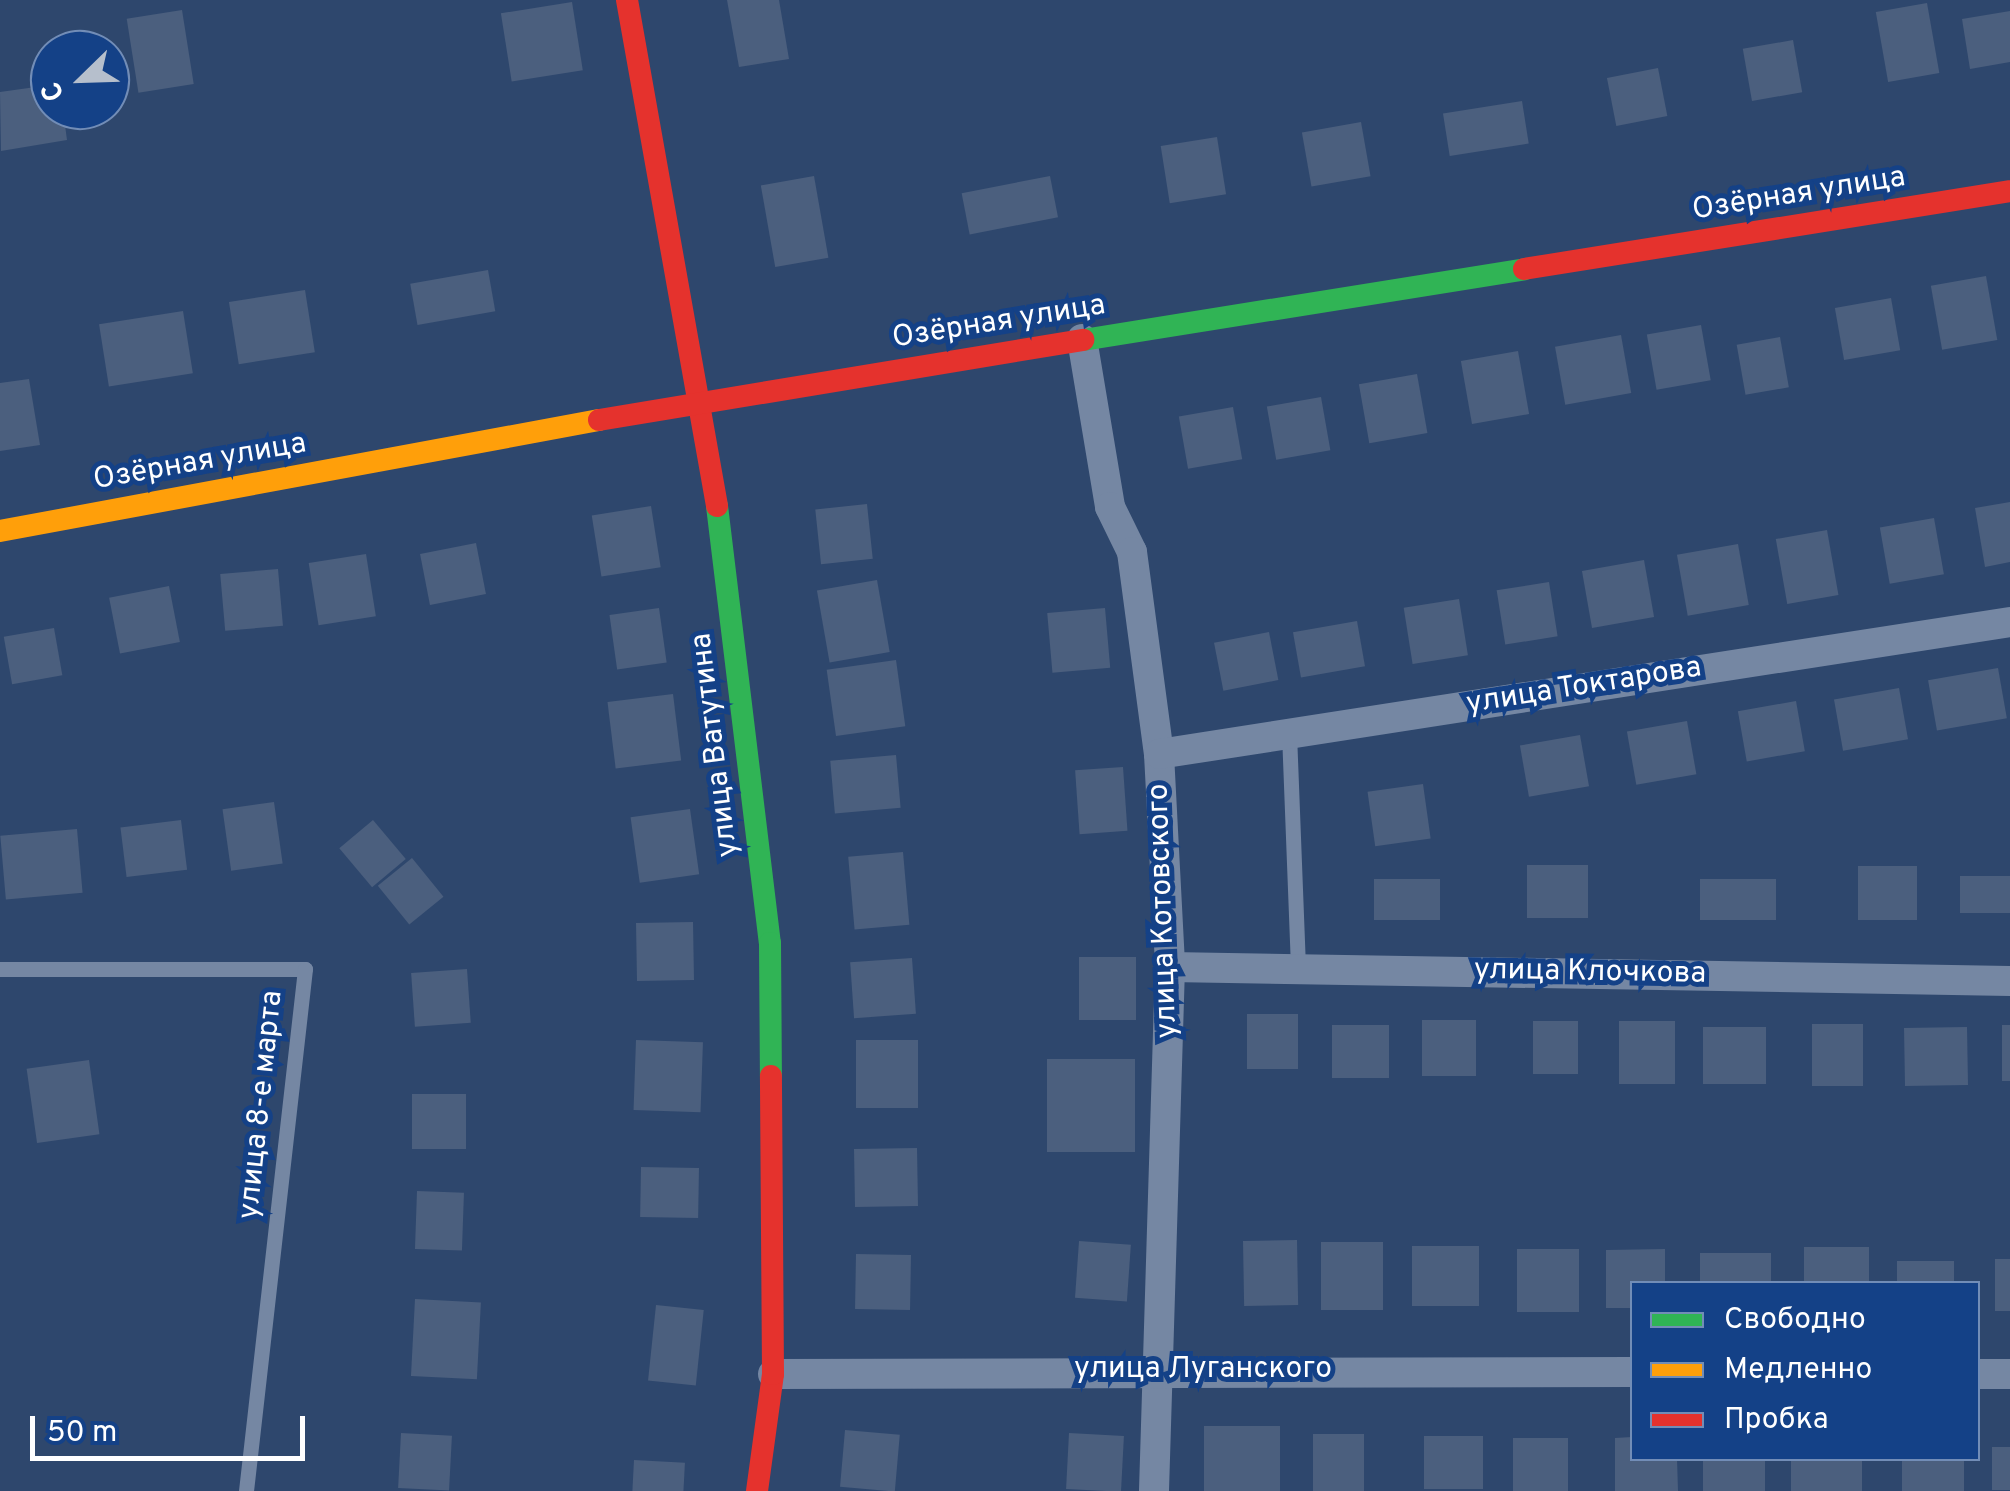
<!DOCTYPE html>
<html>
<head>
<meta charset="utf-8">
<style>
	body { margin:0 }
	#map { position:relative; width:2010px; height:1491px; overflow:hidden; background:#2e476d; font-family:Overpass,sans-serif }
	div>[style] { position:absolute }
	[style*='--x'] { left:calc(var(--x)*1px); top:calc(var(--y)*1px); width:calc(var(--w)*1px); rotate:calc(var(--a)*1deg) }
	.building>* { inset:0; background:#4b5f7e; transform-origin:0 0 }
	.lane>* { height:15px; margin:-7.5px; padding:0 7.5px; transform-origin:7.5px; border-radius:7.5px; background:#7587a3 }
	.street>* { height:30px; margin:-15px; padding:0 15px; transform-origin:15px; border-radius:15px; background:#7587a3 }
	.fast>* { height:22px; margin:-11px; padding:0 11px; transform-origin:11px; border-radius:11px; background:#30b455 }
	.slow>* { height:22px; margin:-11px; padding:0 11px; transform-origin:11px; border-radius:11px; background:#ff9f0a }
	.jam>* { height:22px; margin:-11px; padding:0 11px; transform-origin:11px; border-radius:11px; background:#e5322d }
	span { translate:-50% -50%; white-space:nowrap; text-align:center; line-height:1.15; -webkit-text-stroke:10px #144187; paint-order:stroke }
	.street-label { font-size:30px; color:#fff }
	.legend { position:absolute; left:1630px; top:1281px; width:350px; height:180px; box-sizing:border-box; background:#144187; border:2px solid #728db7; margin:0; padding:12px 18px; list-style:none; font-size:30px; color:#fff }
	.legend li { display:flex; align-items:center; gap:20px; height:50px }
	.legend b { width:50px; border:2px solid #728db7 }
	.north { position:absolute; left:30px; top:30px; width:100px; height:100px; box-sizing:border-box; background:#144187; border:2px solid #728db7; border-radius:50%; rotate:247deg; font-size:28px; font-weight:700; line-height:40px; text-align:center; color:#fff }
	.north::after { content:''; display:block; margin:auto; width:35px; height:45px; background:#b6bfcc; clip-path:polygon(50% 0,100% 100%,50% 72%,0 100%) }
	.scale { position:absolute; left:30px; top:1416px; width:275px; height:45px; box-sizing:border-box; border:5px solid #fff; border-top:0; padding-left:12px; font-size:30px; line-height:35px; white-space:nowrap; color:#fff; -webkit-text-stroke:8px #144187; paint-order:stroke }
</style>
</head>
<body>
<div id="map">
	<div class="building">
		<i style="clip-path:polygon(727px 0,779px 0,789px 59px,739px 67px)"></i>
		<i style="left:572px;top:2px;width:69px;height:72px;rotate:81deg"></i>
		<i style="left:1927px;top:3px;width:71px;height:52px;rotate:80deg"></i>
		<i style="left:182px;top:10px;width:75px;height:56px;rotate:81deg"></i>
		<i style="clip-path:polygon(2010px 11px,2010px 62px,1970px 69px,1962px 19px)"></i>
		<i style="left:1793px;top:40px;width:53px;height:51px;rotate:80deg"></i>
		<i style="left:1658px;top:68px;width:49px;height:52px;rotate:79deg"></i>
		<i style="clip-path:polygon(50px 85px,50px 110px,63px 110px,67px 140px,1px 151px,0 92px)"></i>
		<i style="left:1522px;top:101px;width:43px;height:80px;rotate:81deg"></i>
		<i style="left:1361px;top:122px;width:55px;height:60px;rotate:80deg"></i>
		<i style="left:1217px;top:137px;width:58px;height:57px;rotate:81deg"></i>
		<i style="left:814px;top:176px;width:83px;height:54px;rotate:80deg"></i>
		<i style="left:1050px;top:176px;width:42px;height:90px;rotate:79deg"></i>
		<i style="left:488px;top:270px;width:42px;height:79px;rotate:80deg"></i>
		<i style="left:1986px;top:276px;width:65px;height:56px;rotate:80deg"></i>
		<i style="left:305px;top:290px;width:63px;height:77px;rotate:81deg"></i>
		<i style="left:1891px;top:298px;width:53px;height:57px;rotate:80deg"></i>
		<i style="left:183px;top:311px;width:63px;height:85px;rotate:81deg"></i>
		<i style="left:1701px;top:325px;width:56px;height:55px;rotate:80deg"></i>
		<i style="left:1621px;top:335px;width:59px;height:67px;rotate:80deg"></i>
		<i style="left:1780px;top:337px;width:51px;height:44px;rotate:80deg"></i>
		<i style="left:1518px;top:351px;width:64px;height:58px;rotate:80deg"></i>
		<i style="left:1417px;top:374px;width:60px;height:59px;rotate:80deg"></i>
		<i style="clip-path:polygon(29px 379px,40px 445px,0 451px,0 383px)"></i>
		<i style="left:1321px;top:397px;width:54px;height:55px;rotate:80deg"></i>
		<i style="left:1233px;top:407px;width:53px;height:55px;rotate:80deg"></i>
		<i style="clip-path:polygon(2010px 502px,2010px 562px,1985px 567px,1975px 508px)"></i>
		<i style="left:867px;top:504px;width:55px;height:52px;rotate:84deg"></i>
		<i style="left:651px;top:506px;width:62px;height:60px;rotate:81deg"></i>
		<i style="left:1934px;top:518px;width:57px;height:55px;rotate:80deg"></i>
		<i style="left:1827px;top:530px;width:66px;height:52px;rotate:80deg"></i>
		<i style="left:476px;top:543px;width:52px;height:57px;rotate:79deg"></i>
		<i style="left:1738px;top:544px;width:62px;height:62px;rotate:80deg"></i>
		<i style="left:366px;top:554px;width:63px;height:58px;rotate:81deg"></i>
		<i style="left:1644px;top:560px;width:58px;height:63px;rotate:80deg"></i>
		<i style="left:278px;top:569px;width:57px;height:58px;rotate:85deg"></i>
		<i style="left:877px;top:580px;width:73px;height:61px;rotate:80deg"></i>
		<i style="left:1549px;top:582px;width:55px;height:53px;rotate:81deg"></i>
		<i style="left:169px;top:586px;width:57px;height:61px;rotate:79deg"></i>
		<i style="left:1459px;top:599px;width:57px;height:56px;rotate:81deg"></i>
		<i style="left:659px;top:608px;width:55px;height:50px;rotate:82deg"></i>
		<i style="left:1105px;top:608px;width:60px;height:58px;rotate:85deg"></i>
		<i style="left:1357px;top:621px;width:46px;height:65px;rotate:80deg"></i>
		<i style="left:54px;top:628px;width:48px;height:51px;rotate:80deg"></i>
		<i style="left:1269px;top:632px;width:49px;height:56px;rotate:79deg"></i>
		<i style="left:896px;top:660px;width:67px;height:70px;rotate:82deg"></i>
		<i style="left:1998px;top:668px;width:51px;height:71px;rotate:80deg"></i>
		<i style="left:1899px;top:688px;width:52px;height:66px;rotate:80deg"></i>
		<i style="left:673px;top:694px;width:67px;height:66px;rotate:83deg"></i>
		<i style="left:1796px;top:701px;width:51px;height:59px;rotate:80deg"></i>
		<i style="left:1687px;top:721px;width:54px;height:61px;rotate:80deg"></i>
		<i style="left:1580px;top:735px;width:52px;height:61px;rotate:80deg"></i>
		<i style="left:896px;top:755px;width:53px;height:66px;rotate:85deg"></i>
		<i style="left:1123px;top:767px;width:64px;height:48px;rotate:86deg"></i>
		<i style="left:1423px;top:784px;width:55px;height:56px;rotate:82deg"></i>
		<i style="left:274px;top:802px;width:62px;height:52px;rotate:82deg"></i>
		<i style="left:690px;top:809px;width:66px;height:60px;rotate:82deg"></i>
		<i style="left:181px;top:820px;width:50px;height:61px;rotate:83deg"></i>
		<i style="left:373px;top:820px;width:51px;height:44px;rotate:50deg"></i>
		<i style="left:77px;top:829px;width:64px;height:77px;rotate:85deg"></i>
		<i style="left:903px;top:852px;width:73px;height:55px;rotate:85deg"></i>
		<i style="left:412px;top:858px;width:50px;height:44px;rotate:51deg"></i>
		<i style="left:1527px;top:865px;width:61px;height:53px"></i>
		<i style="left:1858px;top:866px;width:59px;height:54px"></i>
		<i style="left:1960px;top:876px;width:50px;height:37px"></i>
		<i style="left:1374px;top:879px;width:66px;height:41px"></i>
		<i style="left:1700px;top:879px;width:76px;height:41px"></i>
		<i style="left:693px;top:922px;width:58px;height:57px;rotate:89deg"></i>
		<i style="left:1079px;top:957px;width:57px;height:63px"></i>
		<i style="left:912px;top:958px;width:56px;height:62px;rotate:86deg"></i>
		<i style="left:467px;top:969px;width:54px;height:56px;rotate:86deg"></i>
		<i style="left:1247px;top:1014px;width:51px;height:55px"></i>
		<i style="left:1422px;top:1020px;width:54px;height:56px"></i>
		<i style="left:1533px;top:1021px;width:45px;height:53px"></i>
		<i style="left:1619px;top:1021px;width:56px;height:63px"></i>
		<i style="left:1812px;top:1024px;width:51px;height:62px"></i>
		<i style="left:1389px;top:1025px;width:53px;height:57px;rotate:90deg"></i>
		<i style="left:2002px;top:1025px;width:8px;height:56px"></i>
		<i style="left:1703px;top:1027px;width:63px;height:57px"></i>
		<i style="left:1967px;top:1027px;width:58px;height:63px;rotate:89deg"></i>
		<i style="left:636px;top:1040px;width:67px;height:70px;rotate:2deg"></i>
		<i style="left:856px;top:1040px;width:62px;height:68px"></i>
		<i style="left:1047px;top:1059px;width:88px;height:93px"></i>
		<i style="left:89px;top:1060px;width:75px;height:63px;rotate:82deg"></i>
		<i style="left:412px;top:1094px;width:54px;height:55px"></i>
		<i style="left:917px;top:1148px;width:58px;height:63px;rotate:89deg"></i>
		<i style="left:641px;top:1167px;width:58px;height:50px;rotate:1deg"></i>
		<i style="left:417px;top:1191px;width:47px;height:58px;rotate:2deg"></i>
		<i style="left:1297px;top:1240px;width:65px;height:54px;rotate:89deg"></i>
		<i style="left:1079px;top:1241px;width:52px;height:57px;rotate:4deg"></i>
		<i style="left:1383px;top:1242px;width:68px;height:62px;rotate:90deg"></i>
		<i style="left:1479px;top:1246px;width:60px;height:67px;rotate:90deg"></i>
		<i style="left:1804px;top:1247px;width:65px;height:37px"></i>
		<i style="left:1579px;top:1249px;width:63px;height:62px;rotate:90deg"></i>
		<i style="clip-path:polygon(1665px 1249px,1665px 1284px,1632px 1284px,1632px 1308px,1606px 1308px,1606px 1250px)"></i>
		<i style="left:1700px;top:1253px;width:71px;height:31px"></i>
		<i style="left:856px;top:1254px;width:55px;height:55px;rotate:1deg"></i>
		<i style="left:2010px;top:1259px;width:52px;height:15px;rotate:90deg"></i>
		<i style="left:1954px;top:1261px;width:23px;height:57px;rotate:90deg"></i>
		<i style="left:415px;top:1299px;width:66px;height:77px;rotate:3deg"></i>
		<i style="left:656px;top:1305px;width:48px;height:76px;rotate:6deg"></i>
		<i style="left:1204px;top:1426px;width:76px;height:65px"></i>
		<i style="left:845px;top:1430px;width:55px;height:57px;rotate:5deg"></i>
		<i style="left:401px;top:1433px;width:51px;height:55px;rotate:3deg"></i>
		<i style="left:1069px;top:1433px;width:55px;height:56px;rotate:3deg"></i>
		<i style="left:1313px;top:1434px;width:51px;height:57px"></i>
		<i style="left:1424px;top:1436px;width:59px;height:53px"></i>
		<i style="clip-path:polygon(1632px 1437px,1632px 1458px,1677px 1458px,1678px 1491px,1615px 1491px,1615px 1438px)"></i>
		<i style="left:1513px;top:1438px;width:55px;height:53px"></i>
		<i style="left:1992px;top:1447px;width:18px;height:43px"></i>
		<i style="left:1703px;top:1458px;width:62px;height:33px"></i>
		<i style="left:1791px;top:1458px;width:71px;height:33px"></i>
		<i style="left:1902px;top:1458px;width:62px;height:33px"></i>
		<i style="left:634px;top:1460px;width:51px;height:31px;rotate:3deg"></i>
	</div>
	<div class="lane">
		<i style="--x:1289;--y:733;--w:234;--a:87.8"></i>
		<i style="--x:0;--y:969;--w:305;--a:0"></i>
		<i style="--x:305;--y:969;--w:525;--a:96.45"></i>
	</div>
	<div class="street">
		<i style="--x:1082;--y:339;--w:170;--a:80.5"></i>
		<i style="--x:1110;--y:507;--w:50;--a:63.9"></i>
		<i style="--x:1132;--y:552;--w:204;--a:82.4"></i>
		<i style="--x:1159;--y:754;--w:213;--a:87"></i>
		<i style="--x:1170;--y:967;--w:524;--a:91.75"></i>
		<i style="--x:1159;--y:754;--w:861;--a:-8.82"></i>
		<i style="--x:1170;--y:967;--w:840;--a:0.95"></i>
		<i style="--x:773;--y:1374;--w:859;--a:-0.13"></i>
		<i style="--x:1978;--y:1374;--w:32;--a:0"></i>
	</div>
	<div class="fast">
		<i style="--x:1083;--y:340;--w:447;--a:-9.1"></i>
		<i style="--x:717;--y:506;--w:440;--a:83.1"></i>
		<i style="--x:770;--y:943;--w:133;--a:89.6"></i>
	</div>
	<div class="slow">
		<i style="--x:0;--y:531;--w:609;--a:-10.5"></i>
	</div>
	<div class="jam">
		<i style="--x:627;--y:0;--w:514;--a:79.91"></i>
		<i style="--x:1524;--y:269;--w:492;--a:-9.1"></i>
		<i style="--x:599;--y:420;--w:491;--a:-9.4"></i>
		<i style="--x:757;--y:1491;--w:118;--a:-82.2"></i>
		<i style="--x:773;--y:1374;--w:298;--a:-90.4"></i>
	</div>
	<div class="street-label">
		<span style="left:1799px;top:195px;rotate:-9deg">Озёрная улица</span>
		<span style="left:999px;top:323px;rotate:-9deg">Озёрная улица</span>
		<span style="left:200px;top:463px;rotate:-10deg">Озёрная улица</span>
		<span style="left:1584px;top:687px;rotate:-9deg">улица Токтарова</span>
		<span style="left:716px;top:745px;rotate:-97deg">улица Ватутина</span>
		<span style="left:1164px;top:911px;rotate:-92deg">улица Котовского</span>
		<span style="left:1590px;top:973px;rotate:1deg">улица Клочкова</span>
		<span style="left:262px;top:1105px;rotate:-84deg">улица 8-е марта</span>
		<span style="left:1203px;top:1370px">улица Луганского</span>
	</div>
	<ul class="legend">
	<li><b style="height:12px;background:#30b455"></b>Свободно</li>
	<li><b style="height:12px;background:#ff9f0a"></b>Медленно</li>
	<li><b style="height:12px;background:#e5322d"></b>Пробка</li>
	</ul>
	<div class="north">С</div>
	<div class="scale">50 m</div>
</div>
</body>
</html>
